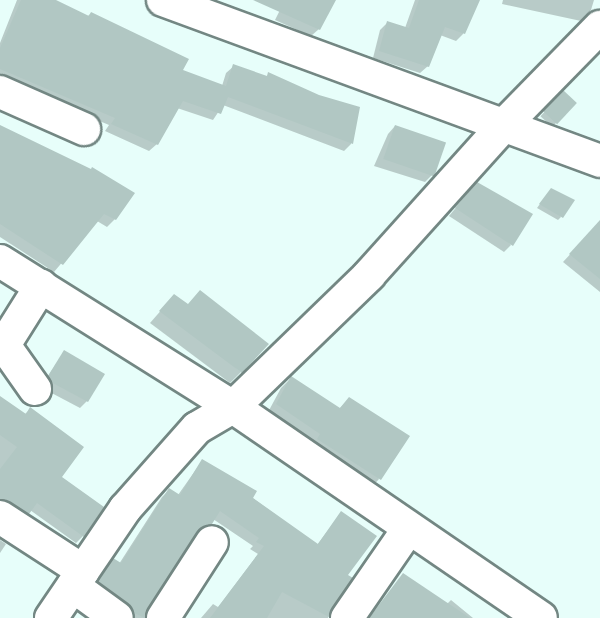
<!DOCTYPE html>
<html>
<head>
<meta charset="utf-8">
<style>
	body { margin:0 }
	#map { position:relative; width:600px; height:618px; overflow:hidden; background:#e7fefa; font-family:Roboto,sans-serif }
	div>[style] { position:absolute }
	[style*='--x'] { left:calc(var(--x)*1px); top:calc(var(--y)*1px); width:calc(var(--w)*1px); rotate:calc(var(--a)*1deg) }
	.shadow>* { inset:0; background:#0003; transform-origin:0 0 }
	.building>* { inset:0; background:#b1c7c3; transform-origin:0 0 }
	.roads { filter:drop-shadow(2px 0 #738783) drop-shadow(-2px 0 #738783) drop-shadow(0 2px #738783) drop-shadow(0 -2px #738783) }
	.minor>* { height:32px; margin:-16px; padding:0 16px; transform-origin:16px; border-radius:16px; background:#fff }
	span { translate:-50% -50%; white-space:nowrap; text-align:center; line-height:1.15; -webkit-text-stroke:5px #fff; paint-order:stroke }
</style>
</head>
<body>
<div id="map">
	<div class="shadow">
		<i style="clip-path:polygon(17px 0,52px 0,87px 17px,91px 13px,181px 70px,222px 86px,226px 73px,234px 66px,266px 77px,269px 74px,318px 96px,358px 108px,351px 144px,344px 151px,223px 105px,213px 120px,177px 108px,157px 144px,149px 151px,105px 131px,109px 125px,0 79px,0 43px)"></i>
		<i style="clip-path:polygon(285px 0,334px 0,319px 29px,311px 36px,275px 20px)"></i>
		<i style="clip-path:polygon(415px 0,469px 0,477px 3px,463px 34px,456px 41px,440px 35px,428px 66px,420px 73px,373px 58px,380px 30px,387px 23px,405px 28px)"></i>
		<i style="clip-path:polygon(503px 0,594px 0,591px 10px,581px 21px,502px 4px)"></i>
		<i style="left:563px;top:92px;width:16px;height:33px;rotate:43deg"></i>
		<i style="clip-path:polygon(0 126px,115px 219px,107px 227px,97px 221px,54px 272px,0 237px)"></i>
		<i style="clip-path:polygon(395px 126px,432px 175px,425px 182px,374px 166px,388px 134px)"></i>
		<i style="clip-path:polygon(469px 192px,511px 245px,504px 252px,449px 216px)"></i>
		<i style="clip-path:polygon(548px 193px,561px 217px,558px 220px,537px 208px)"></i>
		<i style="clip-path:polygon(600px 233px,600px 292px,563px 262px,587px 236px)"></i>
		<i style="clip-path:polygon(164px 307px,241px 372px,230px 383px,150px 323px)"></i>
		<i style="clip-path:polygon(64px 352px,87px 401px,80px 408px,44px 389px,42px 385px)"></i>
		<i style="clip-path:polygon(291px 378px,339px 409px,349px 399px,379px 479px,370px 489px,267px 414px,281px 388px)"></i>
		<i style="clip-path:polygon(0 398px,24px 415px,30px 409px,83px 536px,76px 543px,30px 510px,20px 521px,0 510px)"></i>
		<i style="clip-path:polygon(202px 461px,317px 545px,341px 513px,346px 575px,328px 618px,201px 618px,213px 604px,218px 607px,258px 554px,250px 549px,253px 546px,213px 519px,203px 531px,194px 533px,146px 608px,145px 618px,126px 618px,91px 590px,114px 560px,119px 564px,162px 497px,169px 490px,178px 495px)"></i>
		<i style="clip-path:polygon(0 540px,6px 544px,0 553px)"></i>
		<i style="clip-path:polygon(451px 600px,473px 618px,369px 618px,447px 604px)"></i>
	</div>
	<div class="building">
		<i style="clip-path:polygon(21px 0,56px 0,89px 16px,91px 12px,189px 59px,183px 70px,226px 86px,233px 64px,267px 76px,268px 72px,319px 95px,360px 107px,353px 144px,228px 97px,221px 114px,183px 101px,158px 145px,111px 124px,115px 118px,0 69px,0 48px)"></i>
		<i style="clip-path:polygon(253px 0,336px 0,320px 30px)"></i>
		<i style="clip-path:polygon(419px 0,480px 0,465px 34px,445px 27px,429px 67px,379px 51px,387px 21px,409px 28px)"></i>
		<i style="left:563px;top:90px;width:19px;height:29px;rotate:43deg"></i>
		<i style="clip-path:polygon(0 125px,91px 169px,92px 167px,135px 193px,116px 220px,104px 214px,63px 265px,0 224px)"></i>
		<i style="left:395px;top:125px;width:54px;height:36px;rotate:19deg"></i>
		<i style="clip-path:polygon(477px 182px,533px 214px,513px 246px,455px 208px)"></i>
		<i style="clip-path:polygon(551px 188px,575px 200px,563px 218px,539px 204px)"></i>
		<i style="clip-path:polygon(600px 220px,600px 279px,569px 254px)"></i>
		<i style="clip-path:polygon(200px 290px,269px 344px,242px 373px,159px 311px,174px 294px,188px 304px)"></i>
		<i style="clip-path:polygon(64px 350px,105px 374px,88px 402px,51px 382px,48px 376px)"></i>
		<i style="clip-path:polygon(291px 376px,340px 408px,349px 397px,410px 436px,381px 480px,317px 439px,320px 434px,276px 404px)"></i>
		<i style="clip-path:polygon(0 396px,26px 414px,30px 407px,84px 447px,62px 477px,104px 507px,84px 537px,37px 503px,29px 514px,10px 502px,0 499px,0 469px,17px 447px,0 435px)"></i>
		<i style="clip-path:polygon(202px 459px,257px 491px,253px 498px,318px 544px,341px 511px,377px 536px,348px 575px,353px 578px,332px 608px,329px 617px,282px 592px,267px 618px,210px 618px,264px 546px,256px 542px,259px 538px,220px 511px,212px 524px,203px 526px,197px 532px,148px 608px,145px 618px,134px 613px,128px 603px,98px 582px,113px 558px,121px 563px,169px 488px,180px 495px)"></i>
		<i style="clip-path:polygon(403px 573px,470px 618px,369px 618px)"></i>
	</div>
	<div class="roads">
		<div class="minor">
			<i style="--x:163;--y:0;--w:466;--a:20.2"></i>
			<i style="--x:0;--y:92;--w:92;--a:23.8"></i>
			<i style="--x:0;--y:261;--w:275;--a:32.1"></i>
			<i style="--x:233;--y:407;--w:373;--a:34.4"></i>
			<i style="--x:35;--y:389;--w:54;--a:-125.2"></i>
			<i style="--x:4;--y:345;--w:70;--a:-57.9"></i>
			<i style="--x:0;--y:517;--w:99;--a:33"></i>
			<i style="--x:73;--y:586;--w:54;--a:36"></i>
			<i style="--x:51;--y:618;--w:132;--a:-55.8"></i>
			<i style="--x:125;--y:509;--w:108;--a:-48.4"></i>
			<i style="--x:197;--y:428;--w:42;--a:-30.3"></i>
			<i style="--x:233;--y:407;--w:190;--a:-44.1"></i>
			<i style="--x:369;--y:275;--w:200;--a:-48"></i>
			<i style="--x:503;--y:126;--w:139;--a:-45.6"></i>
			<i style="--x:163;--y:618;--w:90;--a:-57.2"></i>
			<i style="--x:347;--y:618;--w:109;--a:-55.4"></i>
		</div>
	</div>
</div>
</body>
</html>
